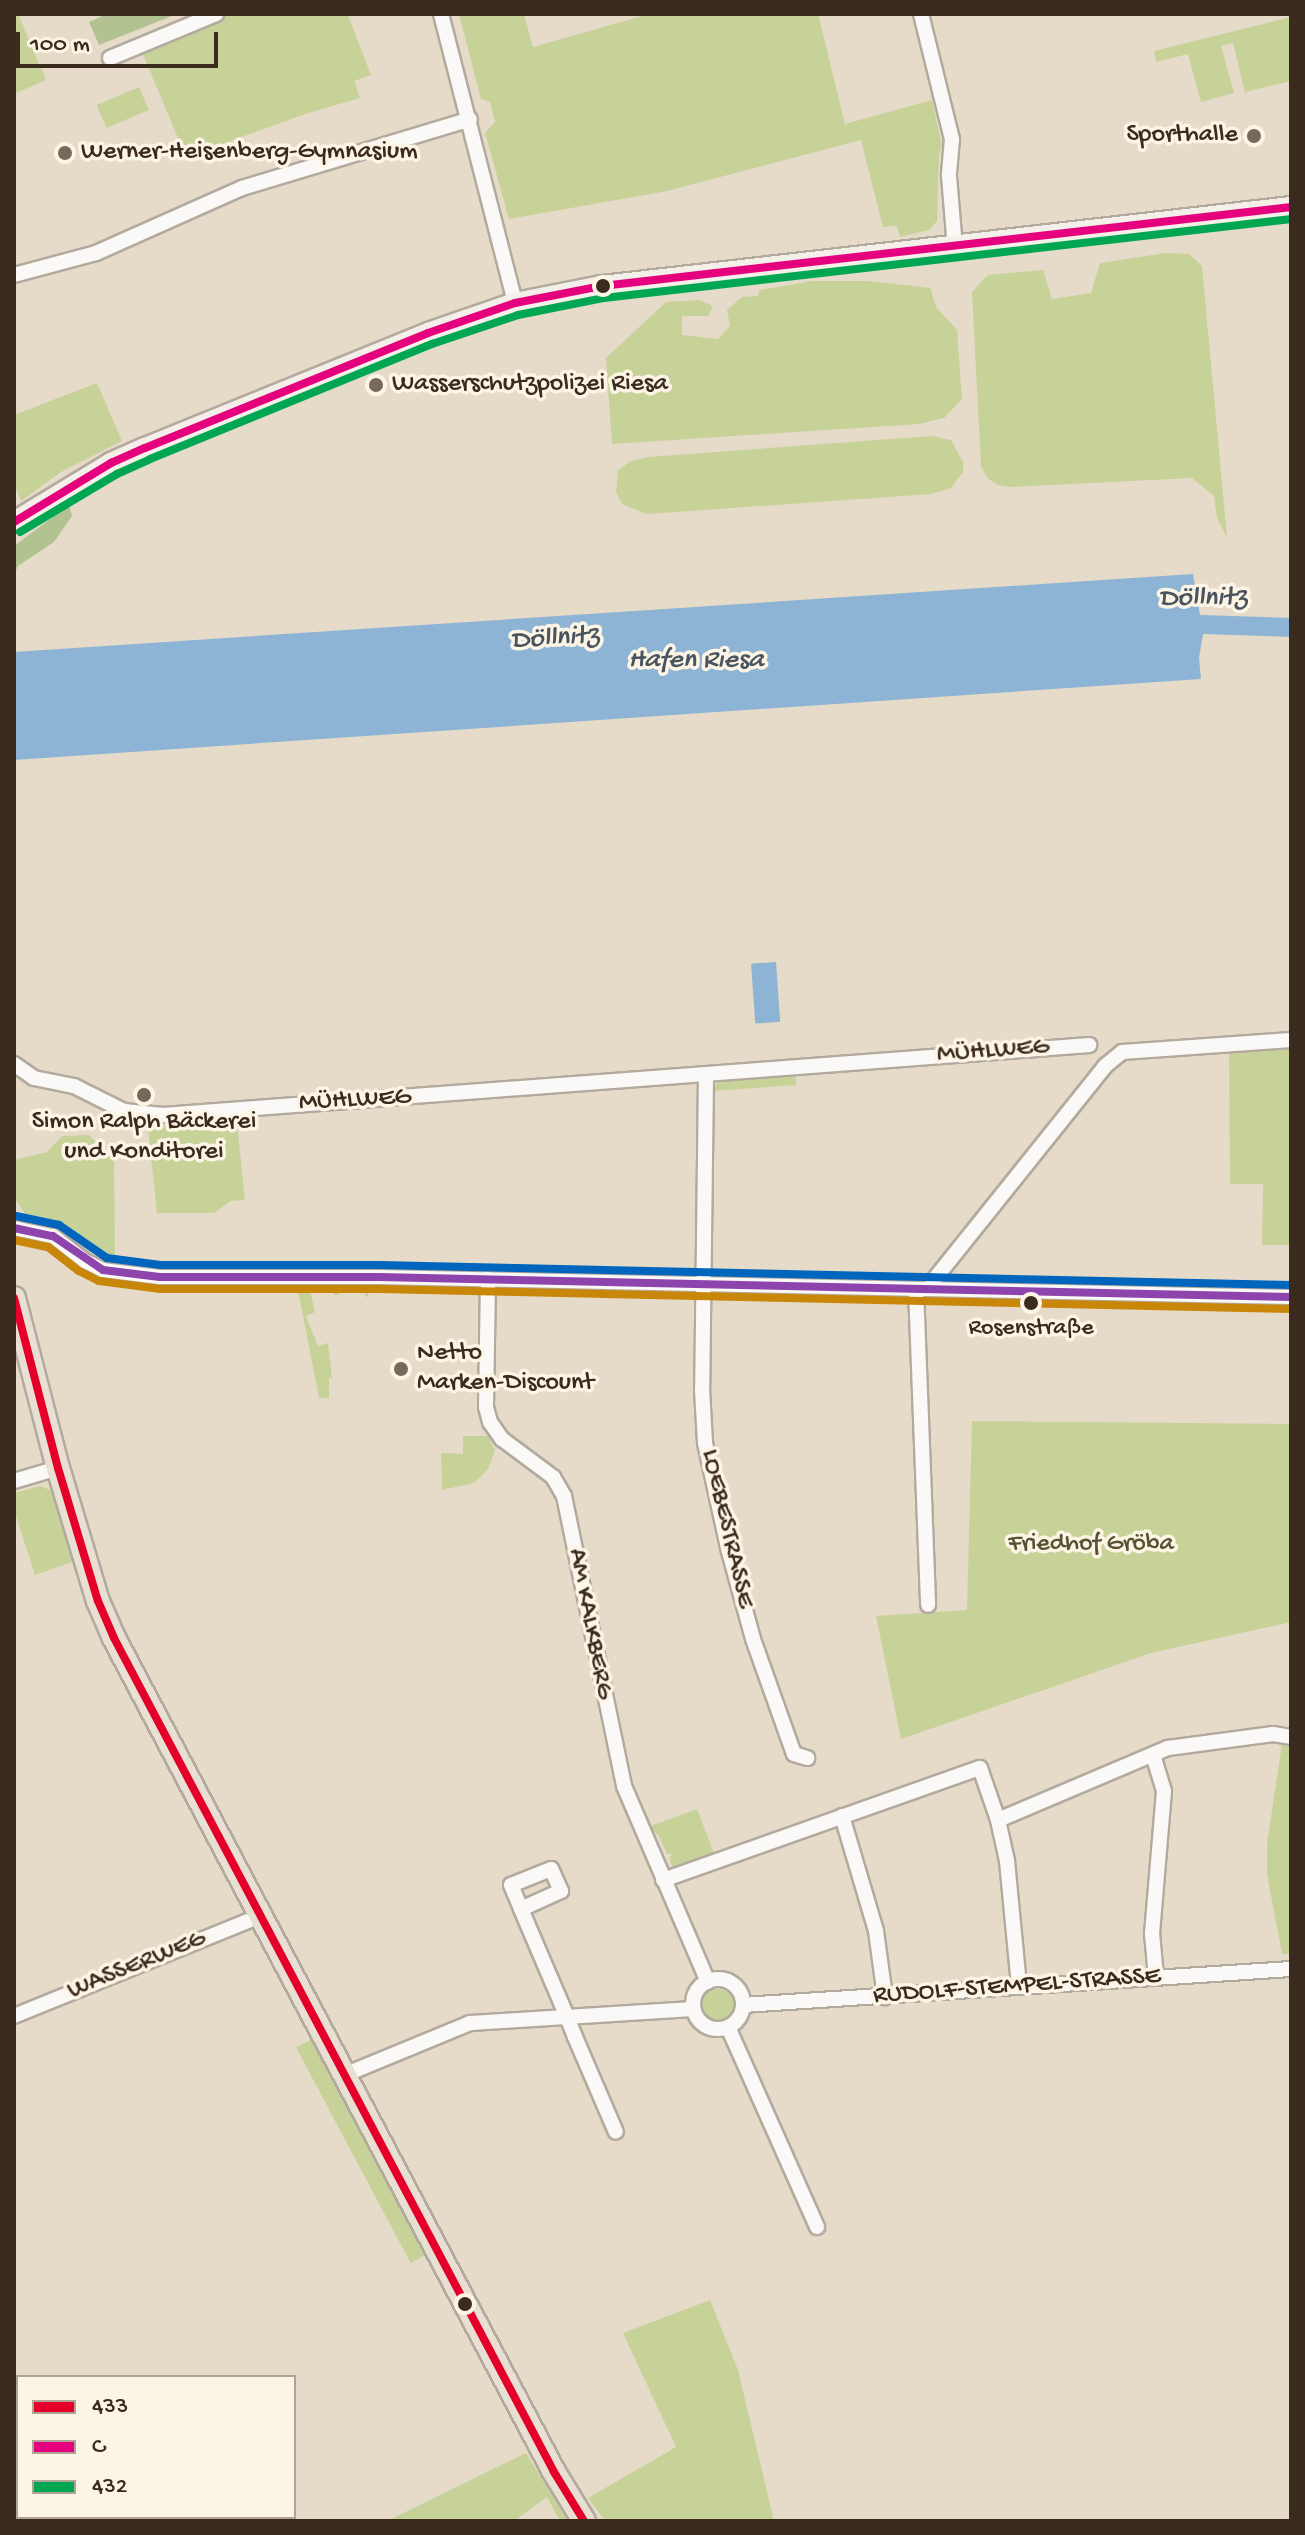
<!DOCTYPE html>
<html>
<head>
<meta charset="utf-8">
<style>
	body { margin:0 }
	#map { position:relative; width:1305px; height:2535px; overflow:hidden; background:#e6dac9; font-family:"Gochi Hand",sans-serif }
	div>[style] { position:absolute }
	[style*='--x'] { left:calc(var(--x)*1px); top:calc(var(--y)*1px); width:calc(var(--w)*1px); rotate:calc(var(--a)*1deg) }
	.green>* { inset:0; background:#c7d299; transform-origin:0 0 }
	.round { border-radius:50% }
	.forest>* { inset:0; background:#b3c291 }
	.water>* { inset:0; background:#8db4d4; transform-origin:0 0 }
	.roads { filter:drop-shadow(2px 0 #b3aa9e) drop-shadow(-2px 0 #b3aa9e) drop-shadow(0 2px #b3aa9e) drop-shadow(0 -2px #b3aa9e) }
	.street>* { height:14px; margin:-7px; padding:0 7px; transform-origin:7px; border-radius:7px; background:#fbf9f7 }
	.street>.ring { margin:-7px; padding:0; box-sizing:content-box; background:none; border:14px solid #fbf9f7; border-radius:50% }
	.secondary>* { height:20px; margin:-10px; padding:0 10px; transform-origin:10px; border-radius:10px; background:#f4efe8 }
	.primary>* { height:22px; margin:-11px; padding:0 11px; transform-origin:11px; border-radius:11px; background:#e7e0d3 }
	.bus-1>* { height:8px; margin:-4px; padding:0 4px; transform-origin:4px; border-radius:4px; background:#e4002b }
	.bus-2>* { height:8px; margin:-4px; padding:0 4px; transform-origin:4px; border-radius:4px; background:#e5007d }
	.bus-3>* { height:8px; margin:-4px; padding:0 4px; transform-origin:4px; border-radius:4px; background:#00a651 }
	.bus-4>* { height:8px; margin:-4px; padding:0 4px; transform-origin:4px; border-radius:4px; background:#8e44ad }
	.bus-5>* { height:8px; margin:-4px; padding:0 4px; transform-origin:4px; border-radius:4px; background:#c88708 }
	.bus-6>* { height:8px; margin:-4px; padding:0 4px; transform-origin:4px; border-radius:4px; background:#0065bd }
	.dots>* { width:22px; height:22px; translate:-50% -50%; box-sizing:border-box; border:4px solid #fcf5e5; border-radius:50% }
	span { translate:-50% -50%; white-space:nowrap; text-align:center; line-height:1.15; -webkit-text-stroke:7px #fcf5e5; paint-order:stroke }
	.bus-label { font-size:24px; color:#3b2a1e }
	.poi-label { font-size:26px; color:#3b2a1e }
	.right { translate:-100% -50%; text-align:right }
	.left { translate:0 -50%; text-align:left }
	.street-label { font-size:26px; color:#3b2a1e }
	.park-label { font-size:26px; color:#585233 }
	.water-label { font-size:28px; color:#4a545f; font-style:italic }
	.frame { position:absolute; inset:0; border:16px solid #3b2a1e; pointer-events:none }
	.legend { position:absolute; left:16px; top:2375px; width:280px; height:144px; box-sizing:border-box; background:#fcf5e5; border:2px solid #afa495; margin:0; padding:10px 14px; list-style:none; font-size:24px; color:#3b2a1e }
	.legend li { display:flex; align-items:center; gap:16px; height:40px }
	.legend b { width:40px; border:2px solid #afa495 }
	.scale { position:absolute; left:16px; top:32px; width:202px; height:36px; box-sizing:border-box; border:4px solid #3b2a1e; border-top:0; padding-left:10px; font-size:24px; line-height:28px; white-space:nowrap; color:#3b2a1e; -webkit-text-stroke:6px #fcf5e5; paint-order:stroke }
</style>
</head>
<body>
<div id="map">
	<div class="green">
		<i style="clip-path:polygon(14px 14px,18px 14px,46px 80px,14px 94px)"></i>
		<i style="clip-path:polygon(230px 14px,348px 15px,371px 75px,354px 81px,360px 98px,305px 114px,186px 157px,142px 52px)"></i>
		<i style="clip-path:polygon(459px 14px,524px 14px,533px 47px,649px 14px,818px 14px,845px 124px,932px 100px,942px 146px,939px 154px,937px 221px,929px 230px,900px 237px,897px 226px,883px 227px,861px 140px,667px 191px,509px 219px,485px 133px,495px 122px,490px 102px,481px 99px)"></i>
		<i style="clip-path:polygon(1291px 17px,1291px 81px,1245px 92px,1233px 43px,1221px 46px,1234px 93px,1201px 102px,1188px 54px,1156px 62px,1154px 51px)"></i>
		<i style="left:139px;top:87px;width:25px;height:46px;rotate:67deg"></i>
		<i style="clip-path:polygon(1166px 253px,1189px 254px,1202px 266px,1227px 538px,1217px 518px,1214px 496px,1192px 478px,1012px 487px,998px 485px,987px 478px,981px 466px,972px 292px,988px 275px,1043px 270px,1052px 299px,1091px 293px,1100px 263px)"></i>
		<i style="clip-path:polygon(812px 281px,868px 281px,930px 288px,936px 307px,957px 330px,962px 399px,944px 418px,919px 424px,612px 444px,606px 358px,666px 302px,699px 300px,713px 306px,708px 316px,682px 316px,682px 335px,718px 339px,730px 326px,727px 310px,742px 297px,758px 296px,760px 290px)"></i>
		<i style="clip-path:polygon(97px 383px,122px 441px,61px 472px,21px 501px,14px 483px,14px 415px)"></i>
		<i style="clip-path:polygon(932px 436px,951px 440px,963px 462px,963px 472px,951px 488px,931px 494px,647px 514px,622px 504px,616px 492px,618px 470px,631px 461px,649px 457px)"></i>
		<i style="clip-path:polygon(1291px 1049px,1291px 1245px,1262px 1245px,1263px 1184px,1230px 1184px,1229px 1053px)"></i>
		<i style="clip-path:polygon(795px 1072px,796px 1085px,712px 1091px,717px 1083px)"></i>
		<i style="clip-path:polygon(236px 1114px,245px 1200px,231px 1201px,214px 1213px,157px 1213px,147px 1119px)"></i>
		<i style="clip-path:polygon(89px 1135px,114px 1160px,115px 1262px,100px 1256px,64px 1227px,25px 1214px,14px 1197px,14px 1160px,47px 1152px,62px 1136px)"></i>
		<i style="clip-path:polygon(297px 1285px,364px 1285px,369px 1290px,368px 1297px,365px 1296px,365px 1287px,340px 1287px,339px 1295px,334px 1295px,334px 1287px,309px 1287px,315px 1312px,306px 1316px,318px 1346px,328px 1343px,332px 1378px,329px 1378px,329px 1398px,319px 1398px)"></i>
		<i style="clip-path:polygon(972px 1421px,1291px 1424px,1291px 1622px,1151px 1653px,901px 1739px,876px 1616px,967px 1610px)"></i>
		<i style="clip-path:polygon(463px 1436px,488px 1436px,495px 1450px,488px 1469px,474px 1483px,442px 1490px,441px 1453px,463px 1454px)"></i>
		<i style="clip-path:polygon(41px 1486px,52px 1491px,75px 1561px,35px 1575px,14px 1510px,14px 1493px)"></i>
		<i style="clip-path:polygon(1282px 1744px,1291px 1748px,1291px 1954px,1282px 1954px,1267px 1874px,1267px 1844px)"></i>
		<i style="clip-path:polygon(697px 1809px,715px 1856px,673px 1869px,669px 1857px,674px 1854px,667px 1854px,659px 1836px,648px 1827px)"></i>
		<i class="round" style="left:700px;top:1989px;width:34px;height:34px"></i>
		<i style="left:312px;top:2039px;width:244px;height:18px;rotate:62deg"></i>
		<i style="clip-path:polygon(710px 2300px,738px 2370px,774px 2521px,605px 2521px,588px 2498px,676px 2447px,623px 2333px)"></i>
		<i style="clip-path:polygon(526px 2453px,568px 2521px,560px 2521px,547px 2497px,514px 2521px,387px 2521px)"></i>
	</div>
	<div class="forest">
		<i style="clip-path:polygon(107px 14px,177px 14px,99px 45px,89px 22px)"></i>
		<i style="clip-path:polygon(69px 505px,72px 516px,54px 542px,18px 566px,14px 575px,14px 546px)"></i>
	</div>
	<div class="water">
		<i style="clip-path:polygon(1193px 574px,1200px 615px,1291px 618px,1291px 637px,1203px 634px,1199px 658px,1201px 679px,14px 760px,14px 652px)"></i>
		<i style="left:776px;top:962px;width:60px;height:25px;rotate:86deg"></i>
	</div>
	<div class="roads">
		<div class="street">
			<i style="--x:441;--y:14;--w:298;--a:75.6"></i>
			<i style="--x:921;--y:14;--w:129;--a:76.1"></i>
			<i style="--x:952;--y:139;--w:37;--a:95"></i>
			<i style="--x:949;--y:176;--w:71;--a:85.2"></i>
			<i style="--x:110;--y:58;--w:115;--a:-22.5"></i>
			<i style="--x:14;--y:275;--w:85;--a:-15"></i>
			<i style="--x:96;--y:253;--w:160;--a:-24"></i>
			<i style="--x:242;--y:188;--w:238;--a:-16.8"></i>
			<i style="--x:14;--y:1064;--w:24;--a:35"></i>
			<i style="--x:34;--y:1078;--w:41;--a:11.3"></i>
			<i style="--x:74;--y:1086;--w:56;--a:26.6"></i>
			<i style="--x:124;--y:1111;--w:39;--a:6"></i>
			<i style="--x:163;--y:1115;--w:929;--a:-4.32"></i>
			<i style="--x:706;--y:1076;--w:313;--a:90.7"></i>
			<i style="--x:702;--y:1389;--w:54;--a:86.8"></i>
			<i style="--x:705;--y:1443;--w:107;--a:77.6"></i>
			<i style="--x:728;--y:1548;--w:94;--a:74.6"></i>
			<i style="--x:753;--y:1639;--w:122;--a:70.4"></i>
			<i style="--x:794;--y:1754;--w:14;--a:17"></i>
			<i style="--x:14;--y:1228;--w:40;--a:12"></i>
			<i style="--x:53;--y:1236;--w:41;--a:38"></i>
			<i style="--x:85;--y:1261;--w:20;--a:27"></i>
			<i style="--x:103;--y:1270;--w:57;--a:7"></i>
			<i style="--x:160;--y:1277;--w:219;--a:0"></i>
			<i style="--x:379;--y:1277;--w:912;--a:1.26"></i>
			<i style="--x:488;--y:1279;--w:128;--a:90.9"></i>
			<i style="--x:486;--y:1407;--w:16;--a:75"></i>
			<i style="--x:490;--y:1422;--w:21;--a:55"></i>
			<i style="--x:502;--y:1439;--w:64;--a:36.7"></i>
			<i style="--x:553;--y:1477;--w:22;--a:60"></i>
			<i style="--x:564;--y:1496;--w:296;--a:78.3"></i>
			<i style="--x:624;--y:1786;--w:213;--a:66.8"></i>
			<i style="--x:916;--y:1289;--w:316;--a:87.8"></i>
			<i style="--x:930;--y:1289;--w:9;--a:-69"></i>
			<i style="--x:933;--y:1281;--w:275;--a:-51.3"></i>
			<i style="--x:1105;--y:1066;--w:22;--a:-39"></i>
			<i style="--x:1122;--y:1052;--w:169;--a:-4.1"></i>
			<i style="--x:14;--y:1481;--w:46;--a:-16.5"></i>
			<i style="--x:1153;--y:1755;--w:38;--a:73"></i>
			<i style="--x:1164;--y:1791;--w:143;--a:94.8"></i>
			<i style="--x:1152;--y:1933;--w:44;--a:84.8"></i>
			<i style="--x:842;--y:1816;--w:120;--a:73.5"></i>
			<i style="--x:876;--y:1931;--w:67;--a:82.2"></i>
			<i style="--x:998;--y:1820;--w:185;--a:-23"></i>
			<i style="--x:1168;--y:1748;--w:106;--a:-7.6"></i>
			<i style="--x:1273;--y:1734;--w:18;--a:9"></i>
			<i style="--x:663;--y:1880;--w:336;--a:-19.5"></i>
			<i style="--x:980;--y:1768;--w:55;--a:70.9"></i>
			<i style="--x:998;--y:1820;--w:42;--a:77.6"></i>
			<i style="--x:1007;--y:1861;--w:126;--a:84.5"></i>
			<i style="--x:521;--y:1909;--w:44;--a:-24.2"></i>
			<i style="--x:561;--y:1891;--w:24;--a:-114"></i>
			<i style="--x:551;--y:1869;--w:43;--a:158.2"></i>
			<i style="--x:511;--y:1885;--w:26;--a:67"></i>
			<i style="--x:521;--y:1909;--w:117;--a:66.9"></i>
			<i style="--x:567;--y:2017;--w:22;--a:68"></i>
			<i style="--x:575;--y:2037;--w:103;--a:66.7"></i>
			<i class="ring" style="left:693px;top:1979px;width:36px;height:36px"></i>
			<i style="--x:743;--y:2005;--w:549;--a:-3.76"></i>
			<i style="--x:14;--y:2016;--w:266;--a:-22.1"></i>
			<i style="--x:728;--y:2027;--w:219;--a:66"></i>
			<i style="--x:344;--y:2075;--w:136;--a:-22.4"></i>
			<i style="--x:470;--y:2023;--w:224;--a:-3.6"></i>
			<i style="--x:97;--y:2517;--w:5;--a:53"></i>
		</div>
		<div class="secondary">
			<i style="--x:14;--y:522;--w:114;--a:-31.3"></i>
			<i style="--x:111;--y:463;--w:37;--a:-24"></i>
			<i style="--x:145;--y:448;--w:305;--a:-22.1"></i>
			<i style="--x:428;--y:333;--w:92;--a:-19"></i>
			<i style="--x:515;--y:303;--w:89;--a:-11.1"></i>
			<i style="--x:602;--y:286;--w:694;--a:-6.54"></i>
		</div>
		<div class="primary">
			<i style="--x:14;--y:1298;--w:176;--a:75.5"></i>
			<i style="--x:58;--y:1468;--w:139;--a:73.3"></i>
			<i style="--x:98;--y:1601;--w:40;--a:66.6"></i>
			<i style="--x:114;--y:1638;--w:943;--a:62.18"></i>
			<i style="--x:554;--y:2472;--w:57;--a:58.5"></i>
		</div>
	</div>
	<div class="bus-1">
		<i style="--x:14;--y:1298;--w:176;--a:75.5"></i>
		<i style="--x:58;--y:1468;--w:139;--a:73.3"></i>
		<i style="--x:98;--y:1601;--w:40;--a:66.6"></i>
		<i style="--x:114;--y:1638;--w:943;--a:62.18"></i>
		<i style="--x:554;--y:2472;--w:57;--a:58.5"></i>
	</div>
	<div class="bus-2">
		<i style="--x:14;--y:522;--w:114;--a:-31.3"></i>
		<i style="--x:111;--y:463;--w:37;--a:-24"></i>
		<i style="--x:145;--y:448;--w:305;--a:-22.1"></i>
		<i style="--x:428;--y:333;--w:92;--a:-19"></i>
		<i style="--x:515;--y:303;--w:89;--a:-11.1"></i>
		<i style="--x:602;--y:286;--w:694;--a:-6.54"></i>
	</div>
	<div class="bus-3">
		<i style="--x:20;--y:532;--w:113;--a:-30.9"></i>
		<i style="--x:117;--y:474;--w:36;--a:-24"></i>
		<i style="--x:150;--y:459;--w:305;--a:-22.2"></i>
		<i style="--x:432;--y:344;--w:91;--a:-18.6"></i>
		<i style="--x:518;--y:315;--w:88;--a:-11.2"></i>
		<i style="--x:604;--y:298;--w:692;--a:-6.56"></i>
	</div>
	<div class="bus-4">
		<i style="--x:14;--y:1228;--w:40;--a:12"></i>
		<i style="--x:53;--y:1236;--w:60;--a:34.2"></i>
		<i style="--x:103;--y:1270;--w:57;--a:7"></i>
		<i style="--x:160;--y:1277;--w:219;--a:0"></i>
		<i style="--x:379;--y:1277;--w:912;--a:1.26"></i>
	</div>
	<div class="bus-5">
		<i style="--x:14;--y:1240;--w:35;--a:12"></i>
		<i style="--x:48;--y:1247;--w:39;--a:38"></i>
		<i style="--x:79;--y:1271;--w:22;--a:27"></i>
		<i style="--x:99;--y:1281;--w:62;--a:7.5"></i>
		<i style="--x:160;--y:1289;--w:219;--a:0"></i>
		<i style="--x:379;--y:1289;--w:912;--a:1.26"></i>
	</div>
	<div class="bus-6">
		<i style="--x:16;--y:1216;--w:44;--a:11.8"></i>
		<i style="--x:59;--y:1225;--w:58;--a:34.5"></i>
		<i style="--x:107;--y:1258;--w:54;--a:7.4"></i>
		<i style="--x:161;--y:1265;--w:218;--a:0"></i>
		<i style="--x:379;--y:1265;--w:912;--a:1.26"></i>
	</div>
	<div class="dots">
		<i style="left:1254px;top:136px;background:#77685a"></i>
		<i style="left:65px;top:153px;background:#77685a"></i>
		<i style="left:603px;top:286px;background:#3b2a1e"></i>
		<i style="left:376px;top:385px;background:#77685a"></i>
		<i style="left:144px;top:1095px;background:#77685a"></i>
		<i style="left:1031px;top:1303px;background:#3b2a1e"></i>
		<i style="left:401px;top:1369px;background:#77685a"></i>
		<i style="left:465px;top:2304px;background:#3b2a1e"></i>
	</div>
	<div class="bus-label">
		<span style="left:1031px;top:1329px">Rosenstraße</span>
	</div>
	<div class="poi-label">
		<span class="right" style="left:1238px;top:136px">Sporthalle</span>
		<span class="left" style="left:81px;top:153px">Werner-Heisenberg-Gymnasium</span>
		<span class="left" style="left:392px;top:385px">Wasserschutzpolizei Riesa</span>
		<span style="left:144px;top:1138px">Simon Ralph Bäckerei<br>und Konditorei</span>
		<span class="left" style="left:417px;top:1369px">Netto<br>Marken-Discount</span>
	</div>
	<div class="street-label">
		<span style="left:993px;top:1052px;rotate:-4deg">MÜHLWEG</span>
		<span style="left:355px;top:1101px;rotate:-3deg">MÜHLWEG</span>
		<span style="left:726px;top:1529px;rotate:77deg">LOEBESTRASSE</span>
		<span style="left:589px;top:1624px;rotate:79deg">AM KALKBERG</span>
		<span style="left:137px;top:1966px;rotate:-22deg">WASSERWEG</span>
		<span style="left:1017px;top:1987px;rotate:-4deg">RUDOLF-STEMPEL-STRASSE</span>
	</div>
	<div class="park-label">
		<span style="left:1091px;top:1545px">Friedhof Gröba</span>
	</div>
	<div class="water-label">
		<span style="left:1203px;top:599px;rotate:-1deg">Döllnitz</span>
		<span style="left:555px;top:639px;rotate:-4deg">Döllnitz</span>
		<span style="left:696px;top:661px">Hafen Riesa</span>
	</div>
	<div class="frame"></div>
	<ul class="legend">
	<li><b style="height:10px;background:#e4002b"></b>433</li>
	<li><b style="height:10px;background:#e5007d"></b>C</li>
	<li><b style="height:10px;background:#00a651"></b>432</li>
	</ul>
	<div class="scale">100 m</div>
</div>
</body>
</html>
